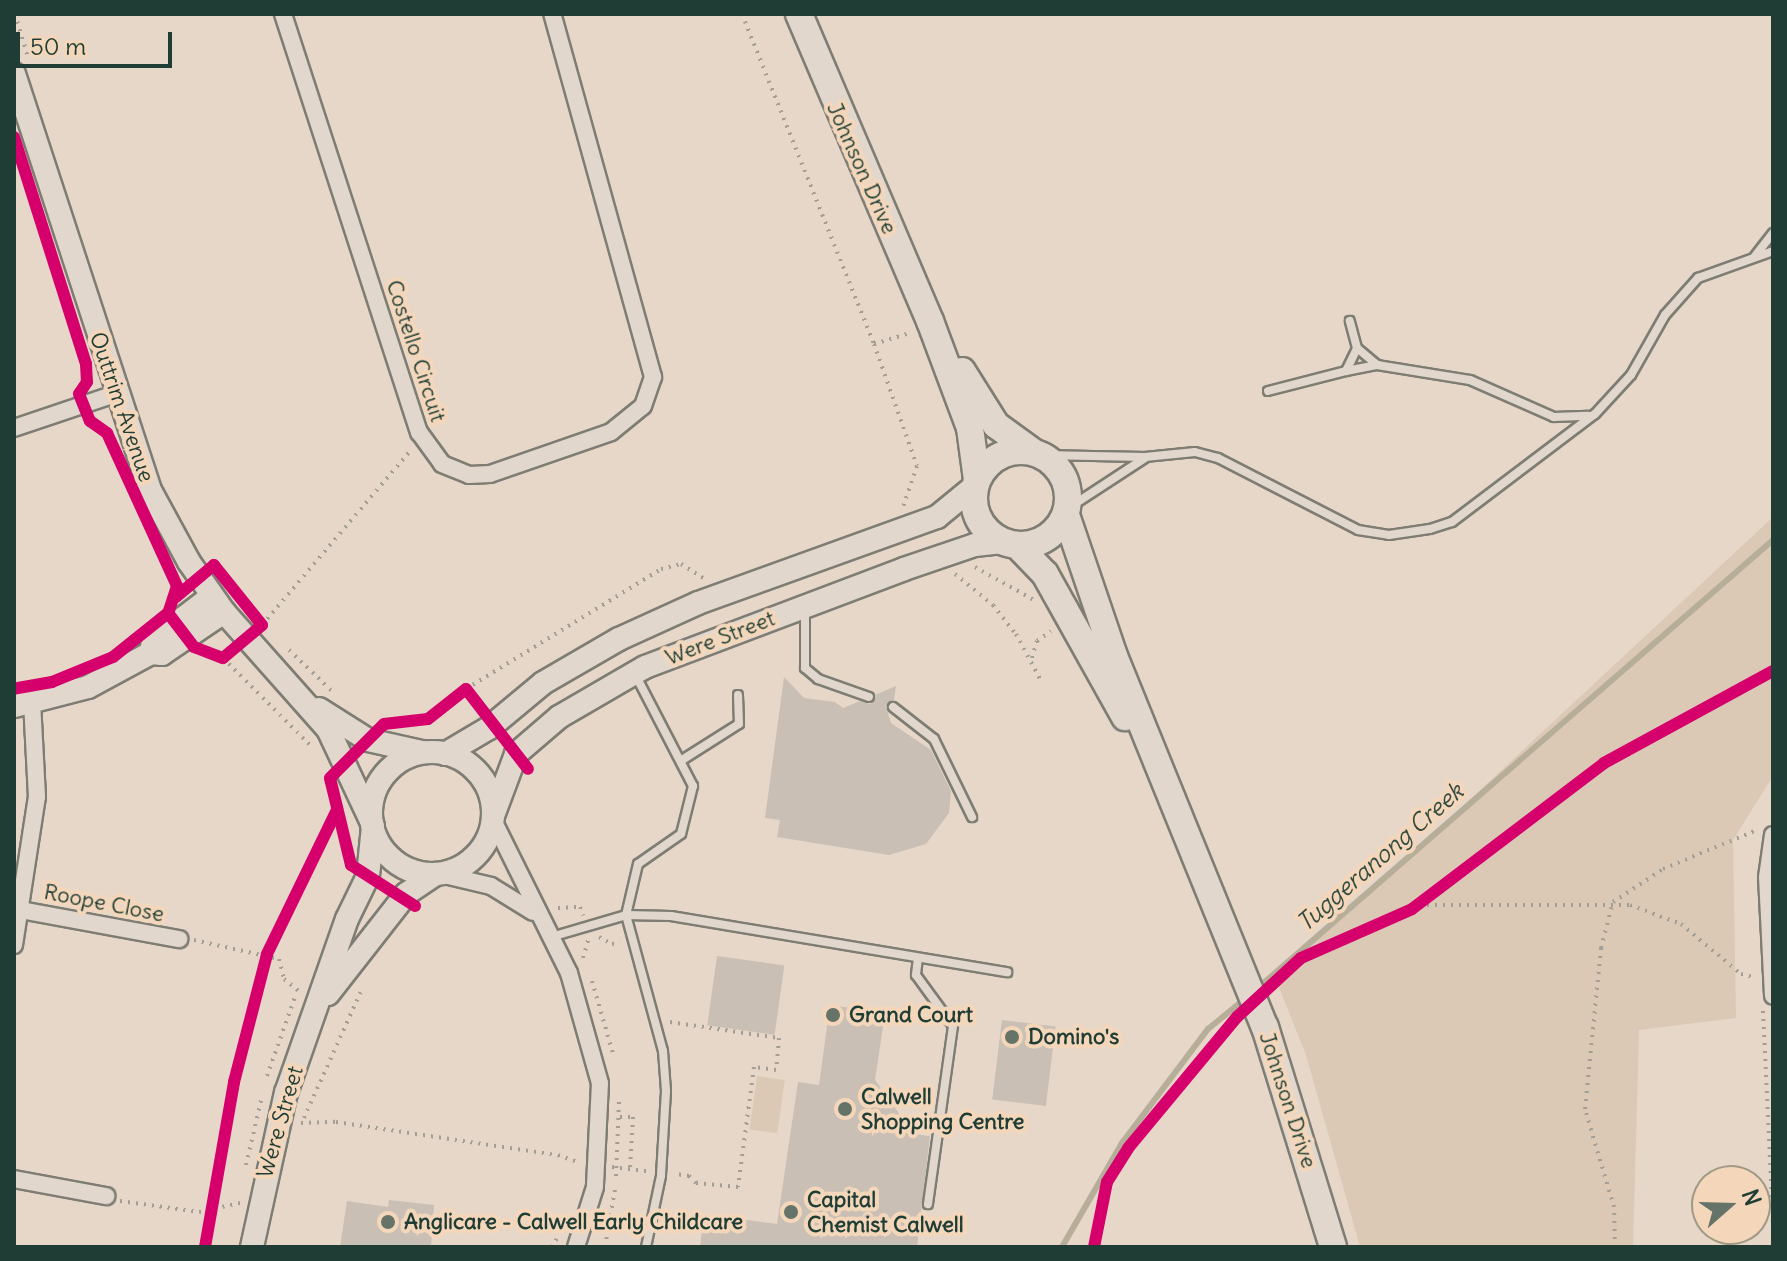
<!DOCTYPE html>
<html>
<head>
<meta charset="utf-8">
<style>
	body { margin:0 }
	#map { position:relative; width:1787px; height:1261px; overflow:hidden; background:#e7d7c8; font-family:Delius,sans-serif }
	div>[style] { position:absolute }
	[style*='--x'] { left:calc(var(--x)*1px); top:calc(var(--y)*1px); width:calc(var(--w)*1px); rotate:calc(var(--a)*1deg) }
	.green>* { inset:0; background:#dbc9b5; transform-origin:0 0 }
	.stream>* { height:6px; margin:-3px; padding:0 3px; transform-origin:3px; border-radius:3px; background:#b7ae9a }
	.building>* { inset:0; background:#c9bfb4; transform-origin:0 0 }
	.path>* { height:4px; margin-top:-2px; transform-origin:0; background:repeating-linear-gradient(90deg,#a39e96 0 2px,transparent 0 8px) }
	.roads { filter:drop-shadow(2px 0 #7e7d74) drop-shadow(-2px 0 #7e7d74) drop-shadow(0 2px #7e7d74) drop-shadow(0 -2px #7e7d74) }
	.lane>* { height:8px; margin:-4px; padding:0 4px; transform-origin:4px; border-radius:4px; background:#e2d7cd }
	.street>* { height:16px; margin:-8px; padding:0 8px; transform-origin:8px; border-radius:8px; background:#e2d7cd }
	.secondary>* { height:22px; margin:-11px; padding:0 11px; transform-origin:11px; border-radius:11px; background:#e2d7cd }
	.secondary>.ring { margin:-11px; padding:0; box-sizing:content-box; background:none; border:22px solid #e2d7cd; border-radius:50% }
	.primary>* { height:26px; margin:-13px; padding:0 13px; transform-origin:13px; border-radius:13px; background:#e2d7cd }
	.primary>.ring { margin:-13px; padding:0; box-sizing:content-box; background:none; border:26px solid #e2d7cd; border-radius:50% }
	.cycleway>* { height:12px; margin:-6px; padding:0 6px; transform-origin:6px; border-radius:6px; background:#d6006c }
	.dots>* { width:22px; height:22px; translate:-50% -50%; box-sizing:border-box; border:4px solid #f4d7bb; border-radius:50% }
	span { translate:-50% -50%; white-space:nowrap; text-align:center; line-height:1.15; -webkit-text-stroke:8px #f4d7bb; paint-order:stroke }
	.street-label { font-size:22px; color:#1f3d34 }
	.poi-label { font-size:22px; color:#1f3d34; font-weight:700 }
	.left { translate:0 -50%; text-align:left }
	.water-label { font-size:24px; color:#334b40; font-style:italic }
	.frame { position:absolute; inset:0; border:16px solid #1f3d34; pointer-events:none }
	.north { position:absolute; left:1691px; top:1165px; width:80px; height:80px; box-sizing:border-box; background:#f4d7bb; border:2px solid #9f9985; border-radius:50%; rotate:70deg; font-size:22px; font-weight:700; line-height:32px; text-align:center; color:#1f3d34 }
	.north::after { content:''; display:block; margin:auto; width:28px; height:36px; background:#657368; clip-path:polygon(50% 0,100% 100%,50% 72%,0 100%) }
	.scale { position:absolute; left:16px; top:32px; width:156px; height:36px; box-sizing:border-box; border:4px solid #1f3d34; border-top:0; padding-left:10px; font-size:24px; line-height:28px; white-space:nowrap; color:#1f3d34; -webkit-text-stroke:6px #f4d7bb; paint-order:stroke }
</style>
</head>
<body>
<div id="map">
	<div class="green">
		<i style="clip-path:polygon(1773px 517px,1773px 776px,1733px 840px,1736px 1018px,1639px 1030px,1633px 1247px,1360px 1247px,1306px 1055px,1274px 975px,1346px 915px)"></i>
		<i style="left:757px;top:1076px;width:28px;height:54px;rotate:8deg"></i>
	</div>
	<div class="stream">
		<i style="--x:1258;--y:988;--w:683;--a:-41.02"></i>
		<i style="--x:1062;--y:1247;--w:120;--a:-60"></i>
		<i style="--x:1122;--y:1143;--w:143;--a:-53"></i>
		<i style="--x:1208;--y:1029;--w:49;--a:-39.2"></i>
	</div>
	<div class="building">
		<i style="clip-path:polygon(784px 677px,804px 698px,835px 702px,843px 708px,860px 701px,871px 704px,875px 695px,896px 686px,894px 700px,886px 707px,891px 723px,931px 750px,951px 791px,949px 813px,926px 844px,889px 855px,777px 837px,780px 820px,765px 818px)"></i>
		<i style="left:717px;top:956px;width:68px;height:70px;rotate:8deg"></i>
		<i style="clip-path:polygon(830px 1005px,885px 1013px,875px 1080px,914px 1134px,930px 1136px,917px 1247px,700px 1247px,704px 1214px,777px 1224px,798px 1082px,819px 1085px)"></i>
		<i style="left:1002px;top:1020px;width:54px;height:80px;rotate:7deg"></i>
		<i style="clip-path:polygon(389px 1200px,434px 1205px,431px 1247px,340px 1247px,347px 1201px,388px 1207px)"></i>
	</div>
	<div class="path">
		<i style="--x:15;--y:14;--w:45;--a:73.2"></i>
		<i style="--x:742;--y:14;--w:355;--a:68.2"></i>
		<i style="--x:874;--y:344;--w:129;--a:70.6"></i>
		<i style="--x:917;--y:466;--w:43;--a:108.9"></i>
		<i style="--x:874;--y:344;--w:37;--a:-17"></i>
		<i style="--x:975;--y:567;--w:68;--a:29.2"></i>
		<i style="--x:955;--y:574;--w:49;--a:39.2"></i>
		<i style="--x:993;--y:605;--w:37;--a:52"></i>
		<i style="--x:1016;--y:634;--w:51;--a:61.9"></i>
		<i style="--x:262;--y:625;--w:230;--a:-49.6"></i>
		<i style="--x:289;--y:650;--w:59;--a:43.6"></i>
		<i style="--x:223;--y:658;--w:126;--a:45"></i>
		<i style="--x:1032;--y:658;--w:18;--a:-74"></i>
		<i style="--x:1037;--y:641;--w:17;--a:-36"></i>
		<i style="--x:466;--y:689;--w:229;--a:-31.6"></i>
		<i style="--x:661;--y:569;--w:21;--a:-14"></i>
		<i style="--x:681;--y:564;--w:28;--a:32"></i>
		<i style="--x:1419;--y:905;--w:211;--a:0"></i>
		<i style="--x:1630;--y:905;--w:54;--a:20.4"></i>
		<i style="--x:1681;--y:924;--w:78;--a:39.8"></i>
		<i style="--x:1741;--y:974;--w:12;--a:14"></i>
		<i style="--x:558;--y:908;--w:22;--a:-3"></i>
		<i style="--x:580;--y:907;--w:9;--a:69"></i>
		<i style="--x:599;--y:937;--w:15;--a:28"></i>
		<i style="--x:612;--y:944;--w:8;--a:-14"></i>
		<i style="--x:194;--y:940;--w:87;--a:12.6"></i>
		<i style="--x:279;--y:959;--w:21;--a:76"></i>
		<i style="--x:284;--y:979;--w:22;--a:39"></i>
		<i style="--x:583;--y:958;--w:19;--a:-74"></i>
		<i style="--x:592;--y:981;--w:79;--a:73.9"></i>
		<i style="--x:1763;--y:1011;--w:213;--a:87.3"></i>
		<i style="--x:670;--y:1022;--w:110;--a:8.4"></i>
		<i style="--x:779;--y:1038;--w:32;--a:95"></i>
		<i style="--x:776;--y:1070;--w:22;--a:-172"></i>
		<i style="--x:754;--y:1067;--w:121;--a:97.6"></i>
		<i style="--x:738;--y:1187;--w:42;--a:-174.6"></i>
		<i style="--x:696;--y:1183;--w:10;--a:-135"></i>
		<i style="--x:689;--y:1176;--w:13;--a:-171"></i>
		<i style="--x:267;--y:1076;--w:84;--a:-70.5"></i>
		<i style="--x:620;--y:1117;--w:13;--a:0"></i>
		<i style="--x:633;--y:1117;--w:52;--a:93.3"></i>
		<i style="--x:304;--y:1118;--w:144;--a:-65.8"></i>
		<i style="--x:301;--y:1123;--w:35;--a:-2"></i>
		<i style="--x:336;--y:1122;--w:224;--a:8.5"></i>
		<i style="--x:558;--y:1155;--w:23;--a:20"></i>
		<i style="--x:246;--y:1165;--w:71;--a:-76.9"></i>
		<i style="--x:612;--y:1167;--w:35;--a:7"></i>
		<i style="--x:616;--y:1176;--w:75;--a:-87.7"></i>
		<i style="--x:120;--y:1201;--w:80;--a:7.9"></i>
		<i style="--x:199;--y:1212;--w:42;--a:-12.4"></i>
		<i style="--x:551;--y:1247;--w:14;--a:-54"></i>
		<i style="--x:605;--y:1247;--w:59;--a:-80.2"></i>
		<i style="--x:1615;--y:1247;--w:40;--a:-91.4"></i>
		<i style="--x:1614;--y:1207;--w:102;--a:-106.5"></i>
		<i style="--x:1585;--y:1109;--w:162;--a:-84.3"></i>
		<i style="--x:1601;--y:948;--w:48;--a:-75.4"></i>
		<i style="--x:1613;--y:902;--w:60;--a:-33.4"></i>
		<i style="--x:1663;--y:869;--w:102;--a:-22.5"></i>
	</div>
	<div class="roads">
		<div class="lane">
			<i style="--x:1755;--y:256;--w:29;--a:-52"></i>
			<i style="--x:1357;--y:348;--w:26;--a:40"></i>
			<i style="--x:1377;--y:365;--w:94;--a:9.2"></i>
			<i style="--x:1470;--y:380;--w:92;--a:23.8"></i>
			<i style="--x:1554;--y:417;--w:34;--a:-2"></i>
			<i style="--x:1346;--y:371;--w:32;--a:-11"></i>
			<i style="--x:1268;--y:391;--w:81;--a:-14.4"></i>
			<i style="--x:1346;--y:371;--w:25;--a:-64"></i>
			<i style="--x:1357;--y:348;--w:28;--a:-105"></i>
			<i style="--x:1040;--y:455;--w:105;--a:1.1"></i>
			<i style="--x:1145;--y:457;--w:50;--a:-5.7"></i>
			<i style="--x:1195;--y:452;--w:24;--a:15"></i>
			<i style="--x:1218;--y:458;--w:157;--a:27.2"></i>
			<i style="--x:1358;--y:530;--w:31;--a:9"></i>
			<i style="--x:1389;--y:535;--w:41;--a:-8.3"></i>
			<i style="--x:1430;--y:529;--w:23;--a:-18"></i>
			<i style="--x:1452;--y:522;--w:179;--a:-37.1"></i>
			<i style="--x:1595;--y:414;--w:53;--a:-47.3"></i>
			<i style="--x:1631;--y:375;--w:69;--a:-60.5"></i>
			<i style="--x:1665;--y:315;--w:50;--a:-48.3"></i>
			<i style="--x:1698;--y:278;--w:80;--a:-19.8"></i>
			<i style="--x:1067;--y:509;--w:93;--a:-33.2"></i>
			<i style="--x:805;--y:608;--w:60;--a:90"></i>
			<i style="--x:805;--y:668;--w:17;--a:40"></i>
			<i style="--x:818;--y:679;--w:54;--a:19.4"></i>
			<i style="--x:636;--y:676;--w:124;--a:62.6"></i>
			<i style="--x:693;--y:786;--w:49;--a:104"></i>
			<i style="--x:681;--y:834;--w:52;--a:145.1"></i>
			<i style="--x:638;--y:864;--w:52;--a:103.2"></i>
			<i style="--x:626;--y:915;--w:141;--a:74.8"></i>
			<i style="--x:663;--y:1051;--w:40;--a:85.7"></i>
			<i style="--x:666;--y:1091;--w:85;--a:93.4"></i>
			<i style="--x:661;--y:1176;--w:73;--a:101.9"></i>
			<i style="--x:893;--y:707;--w:52;--a:38"></i>
			<i style="--x:934;--y:739;--w:87;--a:64"></i>
			<i style="--x:682;--y:760;--w:67;--a:-32.3"></i>
			<i style="--x:739;--y:724;--w:29;--a:-92"></i>
			<i style="--x:551;--y:937;--w:78;--a:-16.3"></i>
			<i style="--x:626;--y:915;--w:45;--a:1.3"></i>
			<i style="--x:671;--y:916;--w:341;--a:9.5"></i>
			<i style="--x:918;--y:958;--w:17;--a:97"></i>
			<i style="--x:916;--y:975;--w:63;--a:54"></i>
			<i style="--x:953;--y:1026;--w:180;--a:98"></i>
		</div>
		<div class="street">
			<i style="--x:283;--y:14;--w:440;--a:72"></i>
			<i style="--x:419;--y:432;--w:39;--a:54"></i>
			<i style="--x:442;--y:464;--w:29;--a:22"></i>
			<i style="--x:469;--y:475;--w:21;--a:-3"></i>
			<i style="--x:490;--y:474;--w:128;--a:-19.1"></i>
			<i style="--x:611;--y:432;--w:41;--a:-39.1"></i>
			<i style="--x:643;--y:406;--w:31;--a:-71"></i>
			<i style="--x:653;--y:377;--w:377;--a:-105.5"></i>
			<i style="--x:14;--y:428;--w:107;--a:-18.6"></i>
			<i style="--x:493;--y:820;--w:171;--a:63.6"></i>
			<i style="--x:569;--y:973;--w:114;--a:74.3"></i>
			<i style="--x:600;--y:1083;--w:104;--a:92.8"></i>
			<i style="--x:595;--y:1187;--w:63;--a:107.6"></i>
			<i style="--x:1773;--y:835;--w:42;--a:98.1"></i>
			<i style="--x:1767;--y:877;--w:119;--a:87.1"></i>
			<i style="--x:440;--y:874;--w:52;--a:13.2"></i>
			<i style="--x:491;--y:886;--w:49;--a:31.8"></i>
			<i style="--x:21;--y:910;--w:161;--a:10.4"></i>
			<i style="--x:14;--y:945;--w:150;--a:-81.2"></i>
			<i style="--x:37;--y:797;--w:94;--a:-93"></i>
			<i style="--x:14;--y:1179;--w:94;--a:10.5"></i>
		</div>
		<div class="secondary">
			<i style="--x:14;--y:74;--w:440;--a:71.9"></i>
			<i style="--x:151;--y:492;--w:80;--a:61.5"></i>
			<i style="--x:189;--y:562;--w:61;--a:55"></i>
			<i style="--x:224;--y:612;--w:157;--a:48.4"></i>
			<i style="--x:328;--y:729;--w:104;--a:64.9"></i>
			<i style="--x:151;--y:653;--w:12;--a:-81"></i>
			<i style="--x:153;--y:641;--w:74;--a:-37.3"></i>
			<i style="--x:14;--y:706;--w:76;--a:-14.4"></i>
			<i style="--x:88;--y:687;--w:72;--a:-28.4"></i>
			<i style="--x:151;--y:653;--w:11;--a:5"></i>
			<i style="--x:162;--y:654;--w:75;--a:-34.1"></i>
			<i style="--x:319;--y:709;--w:58;--a:32.3"></i>
			<i style="--x:368;--y:740;--w:55;--a:12.5"></i>
			<i class="ring" style="left:371px;top:752px;width:100px;height:100px"></i>
			<i style="--x:445;--y:754;--w:51;--a:-30.6"></i>
			<i style="--x:489;--y:728;--w:70;--a:-39.8"></i>
			<i style="--x:543;--y:683;--w:88;--a:-30.1"></i>
			<i style="--x:619;--y:639;--w:87;--a:-24.5"></i>
			<i style="--x:698;--y:603;--w:254;--a:-19.8"></i>
			<i style="--x:937;--y:517;--w:50;--a:-39.4"></i>
			<i style="--x:493;--y:816;--w:66;--a:-69.6"></i>
			<i style="--x:516;--y:754;--w:57;--a:-40.7"></i>
			<i style="--x:559;--y:717;--w:99;--a:-30.2"></i>
			<i style="--x:645;--y:667;--w:277;--a:-20.7"></i>
			<i style="--x:904;--y:569;--w:75;--a:-18.7"></i>
			<i style="--x:975;--y:545;--w:30;--a:-6"></i>
			<i style="--x:328;--y:994;--w:127;--a:-52"></i>
			<i style="--x:406;--y:894;--w:36;--a:-34"></i>
			<i style="--x:252;--y:1247;--w:158;--a:-77.6"></i>
			<i style="--x:286;--y:1093;--w:184;--a:-70.7"></i>
			<i style="--x:347;--y:919;--w:48;--a:-64"></i>
			<i style="--x:368;--y:876;--w:50;--a:-84.3"></i>
		</div>
		<div class="primary">
			<i style="--x:799;--y:14;--w:334;--a:66.9"></i>
			<i style="--x:930;--y:321;--w:114;--a:69.5"></i>
			<i style="--x:970;--y:428;--w:52;--a:82.3"></i>
			<i style="--x:962;--y:371;--w:64;--a:57.8"></i>
			<i style="--x:996;--y:425;--w:46;--a:36.1"></i>
			<i class="ring" style="left:974px;top:451px;width:68px;height:68px"></i>
			<i style="--x:1066;--y:515;--w:149;--a:71.2"></i>
			<i style="--x:1114;--y:656;--w:401;--a:67.9"></i>
			<i style="--x:1265;--y:1027;--w:230;--a:72.8"></i>
			<i style="--x:1017;--y:545;--w:40;--a:46"></i>
			<i style="--x:1045;--y:574;--w:164;--a:60.8"></i>
		</div>
	</div>
	<div class="cycleway">
		<i style="--x:14;--y:137;--w:238;--a:72.4"></i>
		<i style="--x:86;--y:364;--w:18;--a:87"></i>
		<i style="--x:87;--y:382;--w:14;--a:124"></i>
		<i style="--x:79;--y:394;--w:29;--a:68"></i>
		<i style="--x:90;--y:421;--w:21;--a:35"></i>
		<i style="--x:107;--y:433;--w:168;--a:65.4"></i>
		<i style="--x:177;--y:586;--w:28;--a:108"></i>
		<i style="--x:168;--y:613;--w:70;--a:141.3"></i>
		<i style="--x:113;--y:657;--w:66;--a:157.7"></i>
		<i style="--x:52;--y:682;--w:39;--a:170"></i>
		<i style="--x:168;--y:613;--w:43;--a:52.6"></i>
		<i style="--x:194;--y:647;--w:31;--a:21"></i>
		<i style="--x:223;--y:658;--w:51;--a:-40.2"></i>
		<i style="--x:262;--y:625;--w:77;--a:-128.7"></i>
		<i style="--x:214;--y:565;--w:50;--a:139.9"></i>
		<i style="--x:415;--y:906;--w:76;--a:-147.4"></i>
		<i style="--x:351;--y:865;--w:89;--a:-103.6"></i>
		<i style="--x:330;--y:778;--w:76;--a:-45"></i>
		<i style="--x:384;--y:724;--w:44;--a:-6.5"></i>
		<i style="--x:428;--y:719;--w:48;--a:-38.3"></i>
		<i style="--x:466;--y:689;--w:101;--a:52.2"></i>
		<i style="--x:205;--y:1247;--w:168;--a:-80"></i>
		<i style="--x:234;--y:1082;--w:132;--a:-75.5"></i>
		<i style="--x:267;--y:954;--w:160;--a:-64.1"></i>
		<i style="--x:1094;--y:1247;--w:66;--a:-78.7"></i>
		<i style="--x:1107;--y:1182;--w:41;--a:-57.8"></i>
		<i style="--x:1129;--y:1147;--w:169;--a:-50.3"></i>
		<i style="--x:1237;--y:1017;--w:87;--a:-42.7"></i>
		<i style="--x:1301;--y:958;--w:121;--a:-23.8"></i>
		<i style="--x:1412;--y:909;--w:241;--a:-37.2"></i>
		<i style="--x:1604;--y:763;--w:192;--a:-28.6"></i>
	</div>
	<div class="dots">
		<i style="left:833px;top:1015px;background:#657368"></i>
		<i style="left:1012px;top:1037px;background:#657368"></i>
		<i style="left:845px;top:1109px;background:#657368"></i>
		<i style="left:791px;top:1212px;background:#657368"></i>
		<i style="left:388px;top:1222px;background:#657368"></i>
	</div>
	<div class="street-label">
		<span style="left:862px;top:168px;rotate:66deg">Johnson Drive</span>
		<span style="left:416px;top:351px;rotate:72deg">Costello Circuit</span>
		<span style="left:122px;top:407px;rotate:71deg">Outtrim Avenue</span>
		<span style="left:720px;top:638px;rotate:-21deg">Were Street</span>
		<span style="left:104px;top:903px;rotate:11deg">Roope Close</span>
		<span style="left:1288px;top:1100px;rotate:72deg">Johnson Drive</span>
		<span style="left:280px;top:1122px;rotate:-74deg">Were Street</span>
	</div>
	<div class="poi-label">
		<span class="left" style="left:849px;top:1015px">Grand Court</span>
		<span class="left" style="left:1028px;top:1037px">Domino's</span>
		<span class="left" style="left:861px;top:1109px">Calwell<br>Shopping Centre</span>
		<span class="left" style="left:807px;top:1212px">Capital<br>Chemist Calwell</span>
		<span class="left" style="left:404px;top:1222px">Anglicare - Calwell Early Childcare</span>
	</div>
	<div class="water-label">
		<span style="left:1380px;top:857px;rotate:-41deg">Tuggeranong Creek</span>
	</div>
	<div class="frame"></div>
	<div class="north">N</div>
	<div class="scale">50 m</div>
</div>
</body>
</html>
